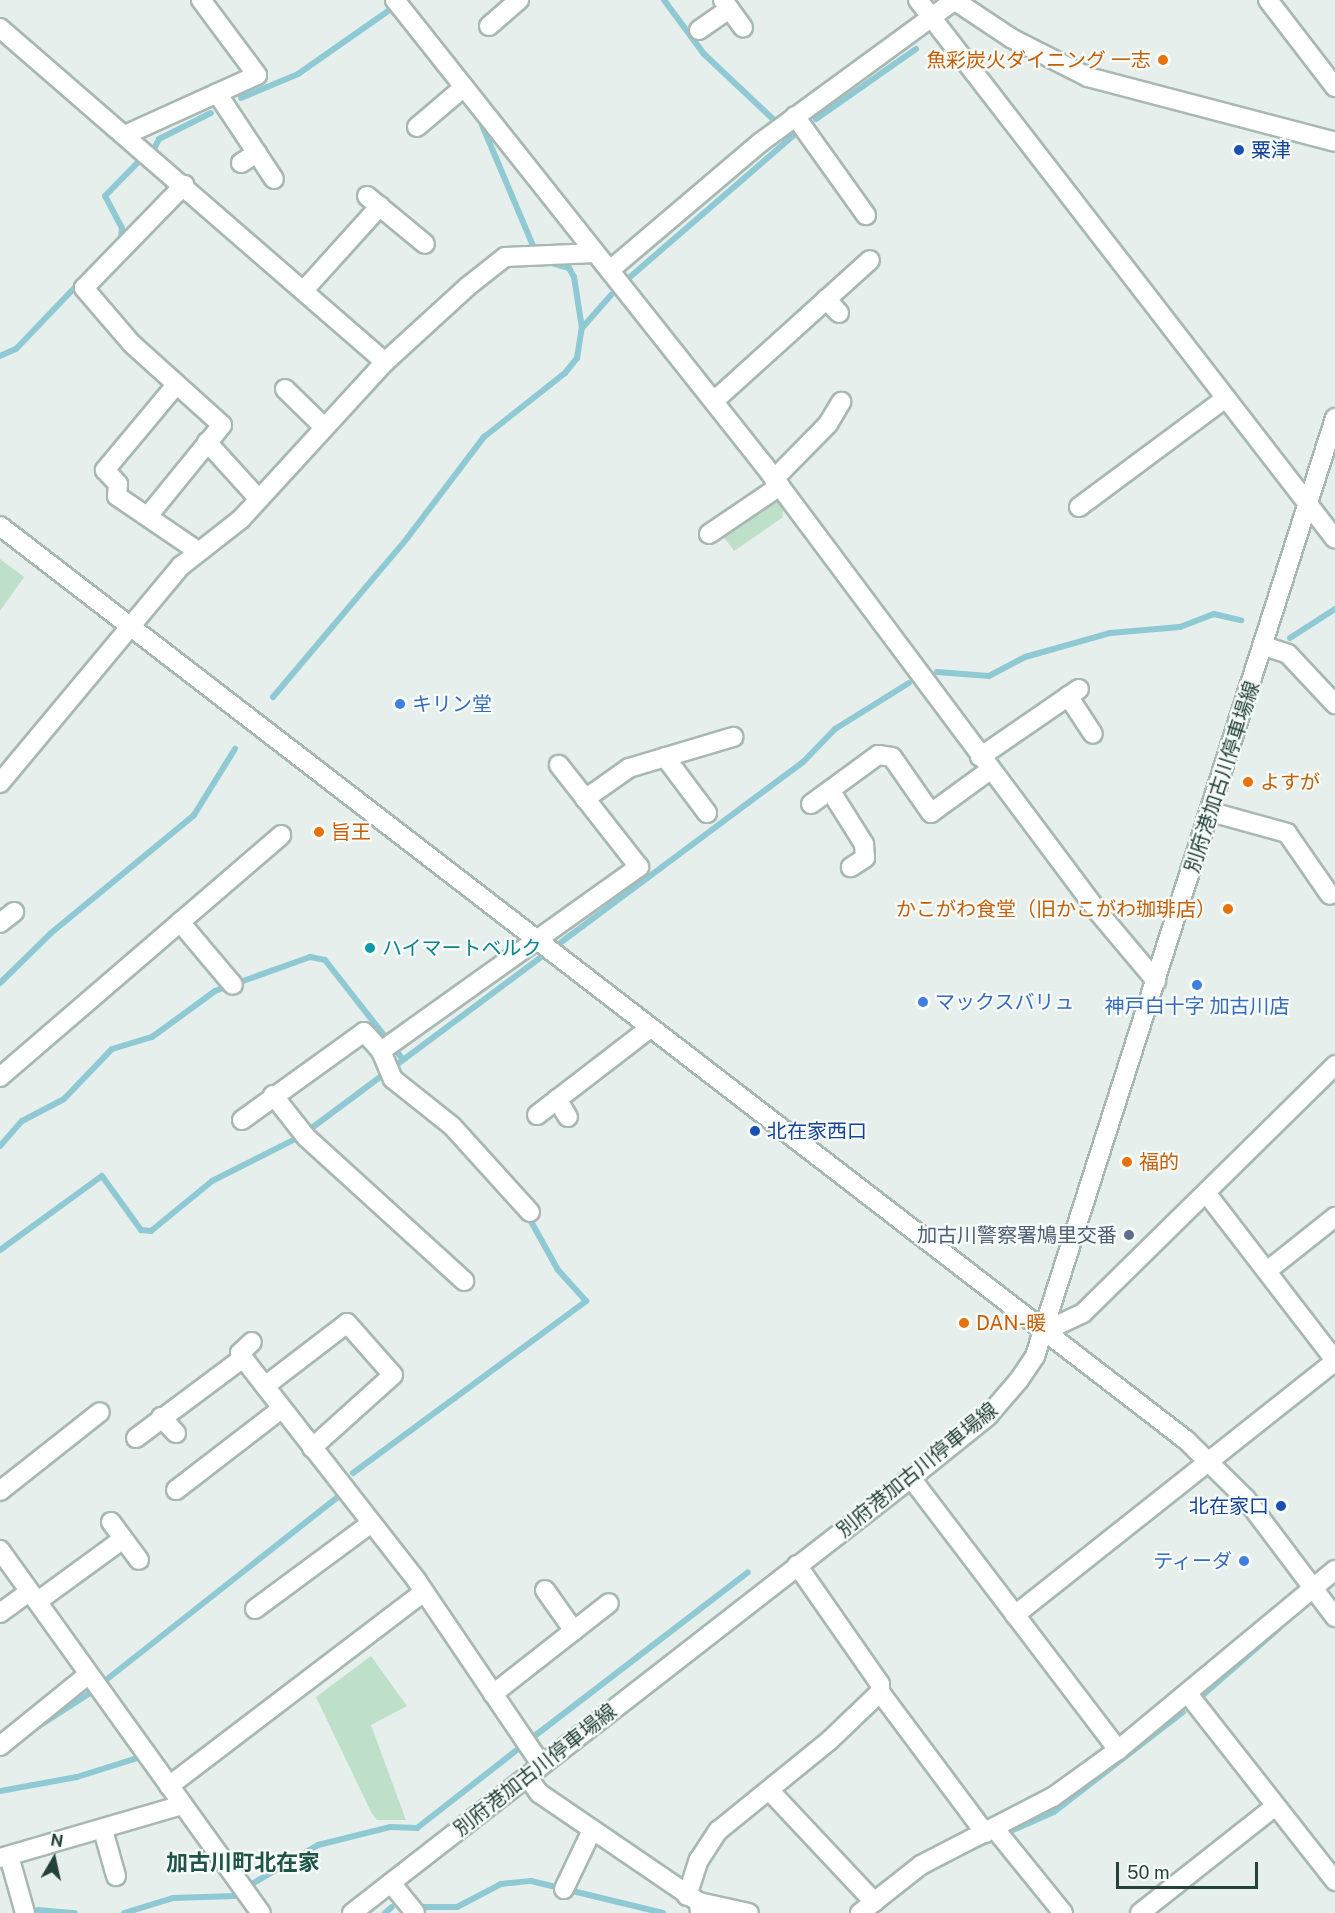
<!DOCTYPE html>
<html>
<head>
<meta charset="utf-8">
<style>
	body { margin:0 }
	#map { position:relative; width:1335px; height:1913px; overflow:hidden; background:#e6efeb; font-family:"Public Sans","Noto Sans JP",sans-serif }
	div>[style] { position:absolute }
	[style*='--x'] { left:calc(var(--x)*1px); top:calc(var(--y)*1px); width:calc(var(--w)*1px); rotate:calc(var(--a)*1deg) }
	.green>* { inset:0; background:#bfe0c8 }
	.stream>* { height:6px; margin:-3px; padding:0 3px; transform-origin:3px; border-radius:3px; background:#8ec9d4 }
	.roads { filter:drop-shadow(2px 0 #a8b8b2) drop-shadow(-2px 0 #a8b8b2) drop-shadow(0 2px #a8b8b2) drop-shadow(0 -2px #a8b8b2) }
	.street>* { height:18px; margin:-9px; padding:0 9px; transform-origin:9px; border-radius:9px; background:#fff }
	.secondary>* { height:18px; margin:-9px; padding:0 9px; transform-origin:9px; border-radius:9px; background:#fff }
	.dots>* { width:16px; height:16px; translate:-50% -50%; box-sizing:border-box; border:3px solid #f7fbf9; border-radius:50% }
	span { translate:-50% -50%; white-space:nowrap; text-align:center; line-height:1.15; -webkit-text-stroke:4.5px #f7fbf9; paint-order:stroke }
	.food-label { font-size:20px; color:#c56008 }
	.right { translate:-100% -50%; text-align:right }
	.left { translate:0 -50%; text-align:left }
	.transit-label { font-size:20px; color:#164399 }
	.shop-label { font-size:20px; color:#366cbe }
	.street-label { font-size:20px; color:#24423a }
	.culture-label { font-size:20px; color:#0d838f }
	.service-label { font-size:20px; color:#4e5e75 }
	.quarter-label { font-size:22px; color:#1f5548; font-weight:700 }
	.north { position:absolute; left:24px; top:1829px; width:60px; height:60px; -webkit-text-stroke:4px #f7fbf9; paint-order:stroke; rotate:9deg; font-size:16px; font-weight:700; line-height:24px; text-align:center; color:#24423a }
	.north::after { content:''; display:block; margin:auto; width:21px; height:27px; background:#24423a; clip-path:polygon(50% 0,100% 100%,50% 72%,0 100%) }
	.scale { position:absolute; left:1116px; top:1862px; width:142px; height:27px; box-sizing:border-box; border:3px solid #24423a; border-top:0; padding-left:8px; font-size:18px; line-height:21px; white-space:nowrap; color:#24423a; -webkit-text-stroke:4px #f7fbf9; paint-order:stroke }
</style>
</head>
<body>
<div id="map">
	<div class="green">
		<i style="clip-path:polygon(773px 494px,784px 507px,782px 518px,734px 551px,720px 532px)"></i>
		<i style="clip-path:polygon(0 559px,24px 577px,0 611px)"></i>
		<i style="clip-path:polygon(371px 1656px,407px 1706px,371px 1725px,406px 1820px,377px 1820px,372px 1814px,316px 1697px)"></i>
	</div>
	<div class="stream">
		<i style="--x:664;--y:0;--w:67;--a:53.5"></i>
		<i style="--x:704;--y:54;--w:98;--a:43.3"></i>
		<i style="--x:241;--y:98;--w:62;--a:-22.8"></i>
		<i style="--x:298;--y:74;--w:113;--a:-35"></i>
		<i style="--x:391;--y:9;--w:6;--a:51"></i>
		<i style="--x:816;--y:119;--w:122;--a:-35"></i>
		<i style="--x:482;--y:125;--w:131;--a:67.1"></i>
		<i style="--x:155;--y:147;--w:9;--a:-63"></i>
		<i style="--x:159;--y:139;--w:58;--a:-26.6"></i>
		<i style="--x:121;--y:241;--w:13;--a:-86"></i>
		<i style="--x:122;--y:228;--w:36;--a:-118"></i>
		<i style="--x:105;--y:196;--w:54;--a:-45.7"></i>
		<i style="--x:548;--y:262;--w:22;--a:16"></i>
		<i style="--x:569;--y:268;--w:10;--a:61"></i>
		<i style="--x:574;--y:277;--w:52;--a:81.1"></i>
		<i style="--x:630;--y:277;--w:220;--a:-40.9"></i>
		<i style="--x:0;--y:356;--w:17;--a:-24"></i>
		<i style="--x:16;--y:349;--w:93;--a:-46.3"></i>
		<i style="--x:1290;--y:638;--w:54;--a:-32.8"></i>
		<i style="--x:937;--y:672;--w:52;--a:4.4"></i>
		<i style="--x:989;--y:676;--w:41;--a:-27.8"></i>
		<i style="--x:1025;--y:657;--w:88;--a:-15.8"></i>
		<i style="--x:1110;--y:633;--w:70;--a:-4.9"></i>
		<i style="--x:1180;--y:627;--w:36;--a:-21"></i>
		<i style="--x:1214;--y:614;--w:28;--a:13"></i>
		<i style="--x:273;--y:697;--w:209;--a:-49.8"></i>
		<i style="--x:408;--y:537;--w:126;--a:-52.8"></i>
		<i style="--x:484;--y:437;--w:103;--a:-38.3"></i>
		<i style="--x:565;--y:373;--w:19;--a:-51"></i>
		<i style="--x:577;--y:358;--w:30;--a:-81"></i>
		<i style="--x:582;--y:328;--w:44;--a:-48.7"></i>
		<i style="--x:0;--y:983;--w:71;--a:-44.4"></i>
		<i style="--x:51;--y:933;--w:185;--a:-39.5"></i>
		<i style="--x:194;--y:815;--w:78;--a:-58.2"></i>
		<i style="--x:313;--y:1127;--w:611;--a:-36.68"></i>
		<i style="--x:803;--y:762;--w:46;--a:-45.9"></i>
		<i style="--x:835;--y:729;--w:87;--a:-31.9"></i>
		<i style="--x:0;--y:1146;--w:33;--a:-49"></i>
		<i style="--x:22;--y:1121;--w:47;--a:-27.6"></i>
		<i style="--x:64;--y:1099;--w:69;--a:-46.2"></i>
		<i style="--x:112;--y:1049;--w:42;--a:-16.7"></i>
		<i style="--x:152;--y:1037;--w:78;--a:-36.1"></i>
		<i style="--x:215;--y:991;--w:101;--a:-19.7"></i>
		<i style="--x:310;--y:957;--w:15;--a:11"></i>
		<i style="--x:325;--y:960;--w:123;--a:51.9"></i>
		<i style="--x:0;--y:1250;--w:126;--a:-36"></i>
		<i style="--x:102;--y:1176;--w:67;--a:54.2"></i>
		<i style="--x:141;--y:1230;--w:10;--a:6"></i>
		<i style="--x:151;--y:1231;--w:79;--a:-39.3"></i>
		<i style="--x:212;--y:1181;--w:93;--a:-26.8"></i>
		<i style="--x:353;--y:1473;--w:290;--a:-36.4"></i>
		<i style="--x:586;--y:1301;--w:42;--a:-132.1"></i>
		<i style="--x:558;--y:1270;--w:62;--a:-119.1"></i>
		<i style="--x:106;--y:1680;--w:298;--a:-38.3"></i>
		<i style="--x:340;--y:1495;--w:5;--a:-112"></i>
		<i style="--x:1203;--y:1695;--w:100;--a:-41.3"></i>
		<i style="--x:39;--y:1726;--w:64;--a:-32.9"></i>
		<i style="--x:528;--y:1741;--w:277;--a:-37.5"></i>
		<i style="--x:0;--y:1791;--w:78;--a:-10.3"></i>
		<i style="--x:77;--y:1777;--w:67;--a:-17.4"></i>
		<i style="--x:956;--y:1855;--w:107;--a:-23.7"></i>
		<i style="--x:1054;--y:1812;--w:163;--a:-37.8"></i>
		<i style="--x:252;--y:1884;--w:77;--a:-30.6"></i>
		<i style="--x:318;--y:1845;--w:74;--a:-14"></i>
		<i style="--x:390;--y:1827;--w:27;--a:2"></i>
		<i style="--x:417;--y:1828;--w:128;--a:-38"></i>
		<i style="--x:422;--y:1907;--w:35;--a:0"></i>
		<i style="--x:457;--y:1907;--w:50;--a:-27.6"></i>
		<i style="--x:501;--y:1884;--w:30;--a:-6"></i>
		<i style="--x:531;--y:1881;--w:136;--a:13.6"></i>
		<i style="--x:38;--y:1910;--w:37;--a:5"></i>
		<i style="--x:124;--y:1913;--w:51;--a:-17"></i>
		<i style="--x:173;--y:1898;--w:62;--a:-1.8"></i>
		<i style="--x:385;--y:1913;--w:9;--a:-41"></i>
	</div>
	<div class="roads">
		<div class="street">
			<i style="--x:395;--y:0;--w:594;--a:51.57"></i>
			<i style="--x:764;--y:465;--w:559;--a:53.21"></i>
			<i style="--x:1099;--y:913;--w:89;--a:50"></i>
			<i style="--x:723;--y:0;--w:34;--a:54"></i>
			<i style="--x:918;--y:0;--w:681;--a:52.27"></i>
			<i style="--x:1268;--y:0;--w:110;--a:52.4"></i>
			<i style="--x:489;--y:26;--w:40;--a:-41"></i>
			<i style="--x:0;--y:28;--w:510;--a:40.94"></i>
			<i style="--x:699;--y:30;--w:37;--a:-35"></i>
			<i style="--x:217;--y:93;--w:103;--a:56.5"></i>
			<i style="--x:795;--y:116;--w:122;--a:54.4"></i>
			<i style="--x:417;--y:127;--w:60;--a:-40.3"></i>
			<i style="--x:125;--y:135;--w:145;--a:-24.4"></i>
			<i style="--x:257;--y:75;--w:94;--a:-126.7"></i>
			<i style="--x:241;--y:163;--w:19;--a:-32"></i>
			<i style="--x:367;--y:196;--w:75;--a:39.6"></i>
			<i style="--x:610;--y:270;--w:198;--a:-40.3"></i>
			<i style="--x:761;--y:142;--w:240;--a:-36.2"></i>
			<i style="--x:305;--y:289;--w:112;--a:-47.9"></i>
			<i style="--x:826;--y:299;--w:19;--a:47"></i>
			<i style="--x:176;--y:385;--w:111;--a:129.9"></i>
			<i style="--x:105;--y:470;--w:19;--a:47"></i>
			<i style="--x:118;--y:484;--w:12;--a:95"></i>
			<i style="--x:117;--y:496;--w:99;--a:34.3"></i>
			<i style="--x:285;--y:389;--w:54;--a:44.3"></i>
			<i style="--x:714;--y:401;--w:210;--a:-42.1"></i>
			<i style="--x:207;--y:442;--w:76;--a:47.7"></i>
			<i style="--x:774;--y:479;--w:77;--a:-45.5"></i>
			<i style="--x:828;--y:424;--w:26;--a:-59"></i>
			<i style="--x:1079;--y:507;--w:183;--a:-36.6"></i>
			<i style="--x:148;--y:516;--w:117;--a:-50.9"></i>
			<i style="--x:222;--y:425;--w:121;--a:-138"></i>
			<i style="--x:132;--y:344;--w:74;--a:-130.6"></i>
			<i style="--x:84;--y:288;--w:144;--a:-45.8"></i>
			<i style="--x:709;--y:534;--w:86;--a:-34.1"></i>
			<i style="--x:1264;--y:646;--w:25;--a:18"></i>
			<i style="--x:1288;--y:654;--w:69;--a:46.8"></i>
			<i style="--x:1068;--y:696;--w:45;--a:56.7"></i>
			<i style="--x:665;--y:757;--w:70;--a:53.1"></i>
			<i style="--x:980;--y:757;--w:120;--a:-34.5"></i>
			<i style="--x:0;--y:783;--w:283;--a:-50.2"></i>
			<i style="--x:181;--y:566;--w:76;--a:-38.1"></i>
			<i style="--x:241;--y:519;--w:213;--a:-47.5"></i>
			<i style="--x:385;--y:362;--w:111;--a:-42.4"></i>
			<i style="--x:467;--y:287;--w:48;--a:-38.3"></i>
			<i style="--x:505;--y:257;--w:90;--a:-2.5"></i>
			<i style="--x:830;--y:790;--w:64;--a:57.8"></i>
			<i style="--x:864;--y:844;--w:14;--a:86"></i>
			<i style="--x:865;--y:858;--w:17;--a:147"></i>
			<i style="--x:585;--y:799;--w:54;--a:-35.2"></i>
			<i style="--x:629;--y:768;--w:109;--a:-16.6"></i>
			<i style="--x:811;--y:804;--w:83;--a:-36.2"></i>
			<i style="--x:878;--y:755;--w:14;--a:8"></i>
			<i style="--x:892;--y:757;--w:68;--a:55.1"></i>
			<i style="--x:931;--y:813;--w:73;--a:-36.1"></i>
			<i style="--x:1211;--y:812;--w:79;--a:15.4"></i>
			<i style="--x:1287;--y:833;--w:75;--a:55.3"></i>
			<i style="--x:180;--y:922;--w:82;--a:49.9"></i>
			<i style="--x:0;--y:923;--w:18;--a:-38"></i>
			<i style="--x:381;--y:1051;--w:30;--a:67"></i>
			<i style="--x:393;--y:1079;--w:75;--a:38.5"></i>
			<i style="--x:452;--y:1126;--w:116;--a:47.8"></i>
			<i style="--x:0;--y:1077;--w:371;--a:-40.7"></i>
			<i style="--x:273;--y:1095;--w:53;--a:51.8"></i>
			<i style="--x:306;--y:1137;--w:214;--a:42.3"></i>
			<i style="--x:557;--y:1099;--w:21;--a:59"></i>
			<i style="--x:537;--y:1115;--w:143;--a:-37.6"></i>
			<i style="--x:242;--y:1120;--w:150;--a:-35.8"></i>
			<i style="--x:364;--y:1032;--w:25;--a:48"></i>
			<i style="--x:381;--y:1051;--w:317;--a:-35.5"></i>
			<i style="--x:639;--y:867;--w:130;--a:-128.1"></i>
			<i style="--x:1207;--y:1194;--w:210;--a:52.4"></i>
			<i style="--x:1267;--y:1271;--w:87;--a:-38.5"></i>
			<i style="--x:1043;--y:1332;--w:44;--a:-25.4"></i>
			<i style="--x:1083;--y:1313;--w:354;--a:-44.5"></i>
			<i style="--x:243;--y:1358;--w:283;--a:52"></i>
			<i style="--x:417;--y:1581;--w:221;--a:55.9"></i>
			<i style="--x:265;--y:1386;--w:103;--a:-37.5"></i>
			<i style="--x:347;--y:1323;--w:69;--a:48.5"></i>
			<i style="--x:393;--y:1375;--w:109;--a:138"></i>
			<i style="--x:161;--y:1417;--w:22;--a:47"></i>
			<i style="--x:136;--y:1438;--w:134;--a:-36.8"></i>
			<i style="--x:243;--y:1358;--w:6;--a:-121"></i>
			<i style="--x:240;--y:1353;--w:16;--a:-43"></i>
			<i style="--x:911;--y:1478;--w:342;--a:52.7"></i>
			<i style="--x:176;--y:1490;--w:133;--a:-37.6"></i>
			<i style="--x:0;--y:1491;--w:127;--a:-38.3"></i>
			<i style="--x:111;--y:1522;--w:47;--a:53.6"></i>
			<i style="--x:0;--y:1550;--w:447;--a:54.3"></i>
			<i style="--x:797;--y:1565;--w:145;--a:55.1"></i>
			<i style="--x:880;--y:1684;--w:8;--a:90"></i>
			<i style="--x:880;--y:1692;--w:176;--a:53.3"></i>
			<i style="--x:545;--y:1590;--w:50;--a:54.7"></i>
			<i style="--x:38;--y:1601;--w:105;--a:-36.1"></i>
			<i style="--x:255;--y:1609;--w:143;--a:-36.5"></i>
			<i style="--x:0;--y:1613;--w:36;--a:-36"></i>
			<i style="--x:1015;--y:1615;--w:409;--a:-38.4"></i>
			<i style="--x:493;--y:1694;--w:147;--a:-38.1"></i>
			<i style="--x:1188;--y:1694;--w:238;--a:51.8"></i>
			<i style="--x:0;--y:1746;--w:114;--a:-39"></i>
			<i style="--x:527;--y:1776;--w:21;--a:55"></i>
			<i style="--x:539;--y:1793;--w:194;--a:34.3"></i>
			<i style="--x:699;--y:1902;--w:11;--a:85"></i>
			<i style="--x:169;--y:1786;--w:320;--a:-37.3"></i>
			<i style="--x:769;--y:1790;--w:154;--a:46.8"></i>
			<i style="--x:995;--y:1829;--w:108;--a:51"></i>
			<i style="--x:103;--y:1830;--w:48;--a:74.2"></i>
			<i style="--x:9;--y:1856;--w:59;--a:74.3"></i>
			<i style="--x:0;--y:1858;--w:190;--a:-16.2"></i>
			<i style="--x:391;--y:1883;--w:38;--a:51"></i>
			<i style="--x:564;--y:1889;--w:65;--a:-64.6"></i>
			<i style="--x:687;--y:1896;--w:38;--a:-72"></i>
			<i style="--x:699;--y:1860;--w:35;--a:-57"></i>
			<i style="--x:718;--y:1831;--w:144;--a:-39.1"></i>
			<i style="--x:830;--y:1740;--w:69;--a:-43.8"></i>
			<i style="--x:699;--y:1902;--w:51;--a:12.4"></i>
			<i style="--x:860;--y:1913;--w:78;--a:-38.2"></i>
			<i style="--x:921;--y:1865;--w:148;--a:-27.3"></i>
			<i style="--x:1053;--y:1797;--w:80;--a:-35.9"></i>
			<i style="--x:1118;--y:1750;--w:282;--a:-39.7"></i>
			<i style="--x:1140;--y:1913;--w:171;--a:-38.3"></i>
		</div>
		<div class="secondary">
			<i style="--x:954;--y:0;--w:69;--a:33.7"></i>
			<i style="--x:1011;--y:38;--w:86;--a:26.9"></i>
			<i style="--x:1088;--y:77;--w:255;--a:14.7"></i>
			<i style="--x:0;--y:526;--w:1497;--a:37.62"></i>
			<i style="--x:1186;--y:1440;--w:84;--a:44.5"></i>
			<i style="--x:1246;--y:1499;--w:148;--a:53"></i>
			<i style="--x:352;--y:1913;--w:708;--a:-37.89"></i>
			<i style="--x:911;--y:1478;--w:99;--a:-38.8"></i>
			<i style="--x:988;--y:1416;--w:48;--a:-49.3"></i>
			<i style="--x:1019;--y:1380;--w:29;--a:-56"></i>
			<i style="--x:1035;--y:1356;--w:985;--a:-72.26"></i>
		</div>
	</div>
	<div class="dots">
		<i style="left:1163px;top:60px;background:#e8710a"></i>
		<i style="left:1239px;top:150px;background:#1a4fb4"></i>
		<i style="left:400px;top:704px;background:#3f7fe0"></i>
		<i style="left:1248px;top:782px;background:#e8710a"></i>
		<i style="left:319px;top:832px;background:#e8710a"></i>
		<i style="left:1228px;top:909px;background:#e8710a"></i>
		<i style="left:370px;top:948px;background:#0f9aa8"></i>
		<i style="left:1197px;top:985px;background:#3f7fe0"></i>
		<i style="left:923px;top:1002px;background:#3f7fe0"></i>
		<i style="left:755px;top:1131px;background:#1a4fb4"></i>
		<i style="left:1127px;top:1162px;background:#e8710a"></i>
		<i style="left:1129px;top:1235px;background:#5c6f8a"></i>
		<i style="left:964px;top:1323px;background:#e8710a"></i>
		<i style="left:1281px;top:1506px;background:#1a4fb4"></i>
		<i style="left:1244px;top:1561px;background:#3f7fe0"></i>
	</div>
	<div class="food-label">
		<span class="right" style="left:1151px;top:60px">魚彩炭火ダイニング 一志</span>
		<span class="left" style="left:1260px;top:782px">よすが</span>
		<span class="left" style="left:331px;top:832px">旨王</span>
		<span class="right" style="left:1216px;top:909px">かこがわ食堂（旧かこがわ珈琲店）</span>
		<span class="left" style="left:1139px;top:1162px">福的</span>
		<span class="left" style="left:976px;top:1323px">DAN-暖</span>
	</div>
	<div class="transit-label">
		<span class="left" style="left:1251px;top:150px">粟津</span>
		<span class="left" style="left:767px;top:1131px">北在家西口</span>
		<span class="right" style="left:1269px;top:1506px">北在家口</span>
	</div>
	<div class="shop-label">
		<span class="left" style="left:412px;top:704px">キリン堂</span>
		<span class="left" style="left:935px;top:1002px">マックスバリュ</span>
		<span style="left:1197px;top:1006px">神戸白十字 加古川店</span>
		<span class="right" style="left:1232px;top:1561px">ティーダ</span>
	</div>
	<div class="street-label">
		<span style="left:1222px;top:777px;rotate:-72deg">別府港加古川停車場線</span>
		<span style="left:917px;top:1470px;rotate:-39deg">別府港加古川停車場線</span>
		<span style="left:535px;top:1770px;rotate:-38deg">別府港加古川停車場線</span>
	</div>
	<div class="culture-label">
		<span class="left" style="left:382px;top:948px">ハイマートベルク</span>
	</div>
	<div class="service-label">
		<span class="right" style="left:1117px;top:1235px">加古川警察署鳩里交番</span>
	</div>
	<div class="quarter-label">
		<span style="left:243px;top:1863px">加古川町北在家</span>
	</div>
	<div class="north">N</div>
	<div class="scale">50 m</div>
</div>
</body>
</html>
